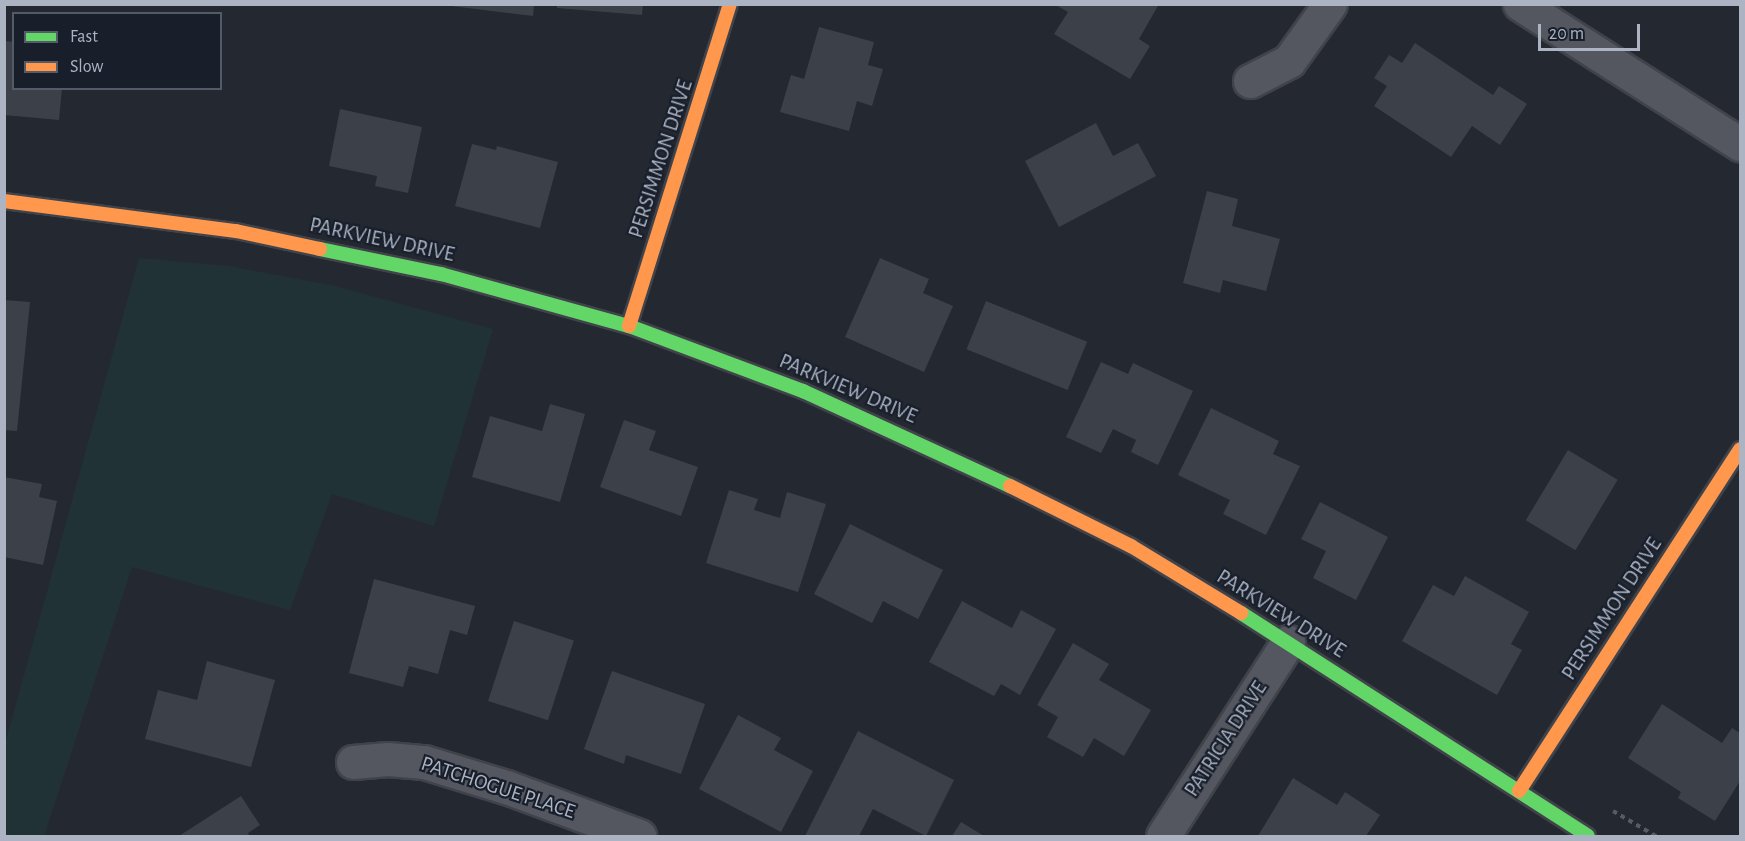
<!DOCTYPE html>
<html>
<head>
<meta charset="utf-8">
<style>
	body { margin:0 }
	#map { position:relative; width:1745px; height:841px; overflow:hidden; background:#242831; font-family:"Alegreya Sans",sans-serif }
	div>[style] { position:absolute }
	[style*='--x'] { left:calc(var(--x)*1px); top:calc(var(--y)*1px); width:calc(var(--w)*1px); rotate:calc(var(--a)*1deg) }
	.green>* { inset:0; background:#213236 }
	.building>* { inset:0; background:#3c4048; transform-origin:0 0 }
	.path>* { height:4px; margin-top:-2px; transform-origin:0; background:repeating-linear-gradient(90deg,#565c63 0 4.5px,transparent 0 9px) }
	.roads { filter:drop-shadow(2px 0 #40434a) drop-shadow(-2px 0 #40434a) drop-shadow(0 2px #40434a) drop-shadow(0 -2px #40434a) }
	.street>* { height:33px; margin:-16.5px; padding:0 16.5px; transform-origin:16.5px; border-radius:16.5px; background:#545760 }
	.fast>* { height:14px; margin:-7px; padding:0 7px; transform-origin:7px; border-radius:7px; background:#63d668 }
	.slow>* { height:14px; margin:-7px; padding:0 7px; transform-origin:7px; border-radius:7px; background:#ff974d }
	span { translate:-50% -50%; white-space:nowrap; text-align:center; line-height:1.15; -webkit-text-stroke:4.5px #181f2b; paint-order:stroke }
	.street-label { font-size:21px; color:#acb4c4 }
	.frame { position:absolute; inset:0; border:6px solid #acb4c4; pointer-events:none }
	.legend { position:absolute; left:12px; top:12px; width:210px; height:78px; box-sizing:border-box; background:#181f2b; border:2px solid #535b68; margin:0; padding:8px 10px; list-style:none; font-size:18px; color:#acb4c4 }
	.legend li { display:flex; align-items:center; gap:12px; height:30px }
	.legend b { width:30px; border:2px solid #535b68 }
	.scale { position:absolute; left:1538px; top:24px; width:102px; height:27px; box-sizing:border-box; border:3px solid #acb4c4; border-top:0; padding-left:8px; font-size:18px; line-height:21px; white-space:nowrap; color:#acb4c4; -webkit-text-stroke:4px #181f2b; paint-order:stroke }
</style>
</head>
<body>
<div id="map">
	<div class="green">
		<i style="clip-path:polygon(139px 258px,228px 266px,335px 286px,493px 329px,434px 526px,332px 494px,290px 610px,132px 567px,44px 836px,5px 836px,5px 744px)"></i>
	</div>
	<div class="building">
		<i style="clip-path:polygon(435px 4px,534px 4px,533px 16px)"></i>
		<i style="clip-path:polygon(557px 4px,643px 4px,642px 15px,557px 8px)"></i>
		<i style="clip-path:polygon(1054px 4px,1159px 4px,1139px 39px,1150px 46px,1130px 79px,1054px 34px,1068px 12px)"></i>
		<i style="clip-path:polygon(819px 27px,874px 42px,868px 65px,883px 69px,872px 106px,857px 101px,849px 131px,780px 112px,791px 75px,804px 79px)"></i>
		<i style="clip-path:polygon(4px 41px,14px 42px,14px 88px,62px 88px,59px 120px,4px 115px)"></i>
		<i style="clip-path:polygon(1415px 43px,1493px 95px,1499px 86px,1527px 104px,1500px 145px,1472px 126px,1451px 157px,1374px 106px,1387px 86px,1374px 78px,1389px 55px,1402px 63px)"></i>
		<i style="clip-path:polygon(340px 109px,422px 127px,408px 193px,375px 186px,377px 176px,329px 166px)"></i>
		<i style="clip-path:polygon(1096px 123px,1113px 156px,1138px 143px,1156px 176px,1059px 227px,1025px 161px)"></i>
		<i style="clip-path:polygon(472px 144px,496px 150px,497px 146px,558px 162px,540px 228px,455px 206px)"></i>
		<i style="clip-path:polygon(1207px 191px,1238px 199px,1232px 226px,1280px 239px,1266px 291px,1223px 280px,1220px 293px,1183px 283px)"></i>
		<i style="clip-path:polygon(880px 258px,929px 279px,923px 293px,953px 306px,924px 372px,845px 337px)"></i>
		<i style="clip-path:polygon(4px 300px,30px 302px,17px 431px,4px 430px)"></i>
		<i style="left:986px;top:301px;width:109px;height:52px;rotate:22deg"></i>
		<i style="clip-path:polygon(1101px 362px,1128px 374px,1133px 363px,1193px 391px,1158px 465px,1131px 452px,1136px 440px,1113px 429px,1101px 453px,1066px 437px)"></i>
		<i style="clip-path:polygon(550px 404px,585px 414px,560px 502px,472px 477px,490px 416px,542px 431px)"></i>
		<i style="clip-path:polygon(1211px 408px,1279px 441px,1273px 454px,1300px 466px,1266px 535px,1223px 514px,1230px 500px,1178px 475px)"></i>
		<i style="clip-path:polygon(624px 420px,656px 431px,649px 450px,698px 467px,681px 516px,600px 487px)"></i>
		<i style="left:1568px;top:450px;width:58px;height:82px;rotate:31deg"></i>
		<i style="clip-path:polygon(4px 477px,42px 484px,39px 497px,57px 501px,43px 565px,4px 557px)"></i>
		<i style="clip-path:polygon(729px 490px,758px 499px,754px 510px,780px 518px,787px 492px,826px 504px,798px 592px,706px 563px)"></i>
		<i style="clip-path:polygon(1320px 502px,1388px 537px,1356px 600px,1313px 578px,1326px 551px,1301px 539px)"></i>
		<i style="clip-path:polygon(850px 524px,943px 570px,918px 619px,883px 601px,872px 623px,814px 594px)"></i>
		<i style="clip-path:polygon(1465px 576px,1529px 612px,1511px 644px,1522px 650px,1497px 695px,1402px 641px,1433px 585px,1454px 596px)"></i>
		<i style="clip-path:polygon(374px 579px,475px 606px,467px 635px,450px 630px,438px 674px,409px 666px,403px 687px,349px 673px)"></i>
		<i style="clip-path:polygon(962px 601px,1012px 628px,1021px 610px,1056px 629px,1020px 695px,1001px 684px,994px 696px,929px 662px)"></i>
		<i style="left:514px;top:621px;width:63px;height:84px;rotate:18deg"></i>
		<i style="clip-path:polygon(1073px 643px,1109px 664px,1099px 680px,1151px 710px,1124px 756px,1094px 738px,1083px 757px,1047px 737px,1058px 717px,1037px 705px)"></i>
		<i style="clip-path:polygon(207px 661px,275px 680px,251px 767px,145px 739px,158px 690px,197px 700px)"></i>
		<i style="clip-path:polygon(612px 671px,705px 704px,681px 774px,626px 755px,624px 764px,584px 749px)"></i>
		<i style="clip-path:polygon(1662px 704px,1722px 743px,1732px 728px,1740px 733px,1740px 781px,1715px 821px,1678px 798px,1681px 792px,1628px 758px)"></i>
		<i style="clip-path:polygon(738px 715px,781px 738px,774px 750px,813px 771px,781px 832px,699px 789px)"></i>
		<i style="clip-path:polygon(858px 731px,954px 780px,926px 836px,873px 809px,859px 836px,805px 836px)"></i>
		<i style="clip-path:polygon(1293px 778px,1337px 805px,1345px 792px,1380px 815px,1366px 836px,1258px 836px)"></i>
		<i style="clip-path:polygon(241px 796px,260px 825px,248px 833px,250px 836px,179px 836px)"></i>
		<i style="clip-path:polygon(961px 822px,984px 836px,952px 836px)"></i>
	</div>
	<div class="path">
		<i style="--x:1613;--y:811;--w:50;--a:30.2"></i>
	</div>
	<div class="roads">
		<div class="street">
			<i style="--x:1520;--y:4;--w:261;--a:32.5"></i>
			<i style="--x:1250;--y:81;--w:44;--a:-27.1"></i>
			<i style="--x:1289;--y:61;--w:70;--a:-54.3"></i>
			<i style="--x:353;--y:762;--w:35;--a:-5"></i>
			<i style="--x:388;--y:759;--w:36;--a:5"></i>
			<i style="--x:424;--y:762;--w:86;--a:17"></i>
			<i style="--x:506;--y:787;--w:142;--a:20.2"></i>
			<i style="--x:1163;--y:836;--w:231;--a:-57.2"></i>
		</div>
		<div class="fast">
			<i style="--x:320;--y:249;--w:124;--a:11.7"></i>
			<i style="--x:441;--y:274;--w:195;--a:15.5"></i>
			<i style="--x:629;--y:326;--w:186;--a:20.5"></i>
			<i style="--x:803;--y:391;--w:228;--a:24.7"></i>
			<i style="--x:1241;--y:613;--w:412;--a:32.7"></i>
		</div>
		<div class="slow">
			<i style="--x:4;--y:201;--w:234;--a:7.4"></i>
			<i style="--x:236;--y:231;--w:86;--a:12.1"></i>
			<i style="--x:629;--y:326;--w:337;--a:-72.6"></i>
			<i style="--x:1010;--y:486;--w:135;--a:26.4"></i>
			<i style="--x:1131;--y:546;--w:129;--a:31.3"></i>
			<i style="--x:1519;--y:791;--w:407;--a:-57.1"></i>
		</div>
	</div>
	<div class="street-label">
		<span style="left:661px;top:159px;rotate:-72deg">PERSIMMON DRIVE</span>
		<span style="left:382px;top:240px;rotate:12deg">PARKVIEW DRIVE</span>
		<span style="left:848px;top:389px;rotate:23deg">PARKVIEW DRIVE</span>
		<span style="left:1612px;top:609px;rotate:-57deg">PERSIMMON DRIVE</span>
		<span style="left:1281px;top:614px;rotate:32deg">PARKVIEW DRIVE</span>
		<span style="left:1226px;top:739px;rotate:-57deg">PATRICIA DRIVE</span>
		<span style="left:498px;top:788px;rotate:18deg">PATCHOGUE PLACE</span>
	</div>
	<div class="frame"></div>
	<ul class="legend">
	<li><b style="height:8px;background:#63d668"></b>Fast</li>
	<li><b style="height:8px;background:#ff974d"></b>Slow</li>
	</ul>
	<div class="scale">20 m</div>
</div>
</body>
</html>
